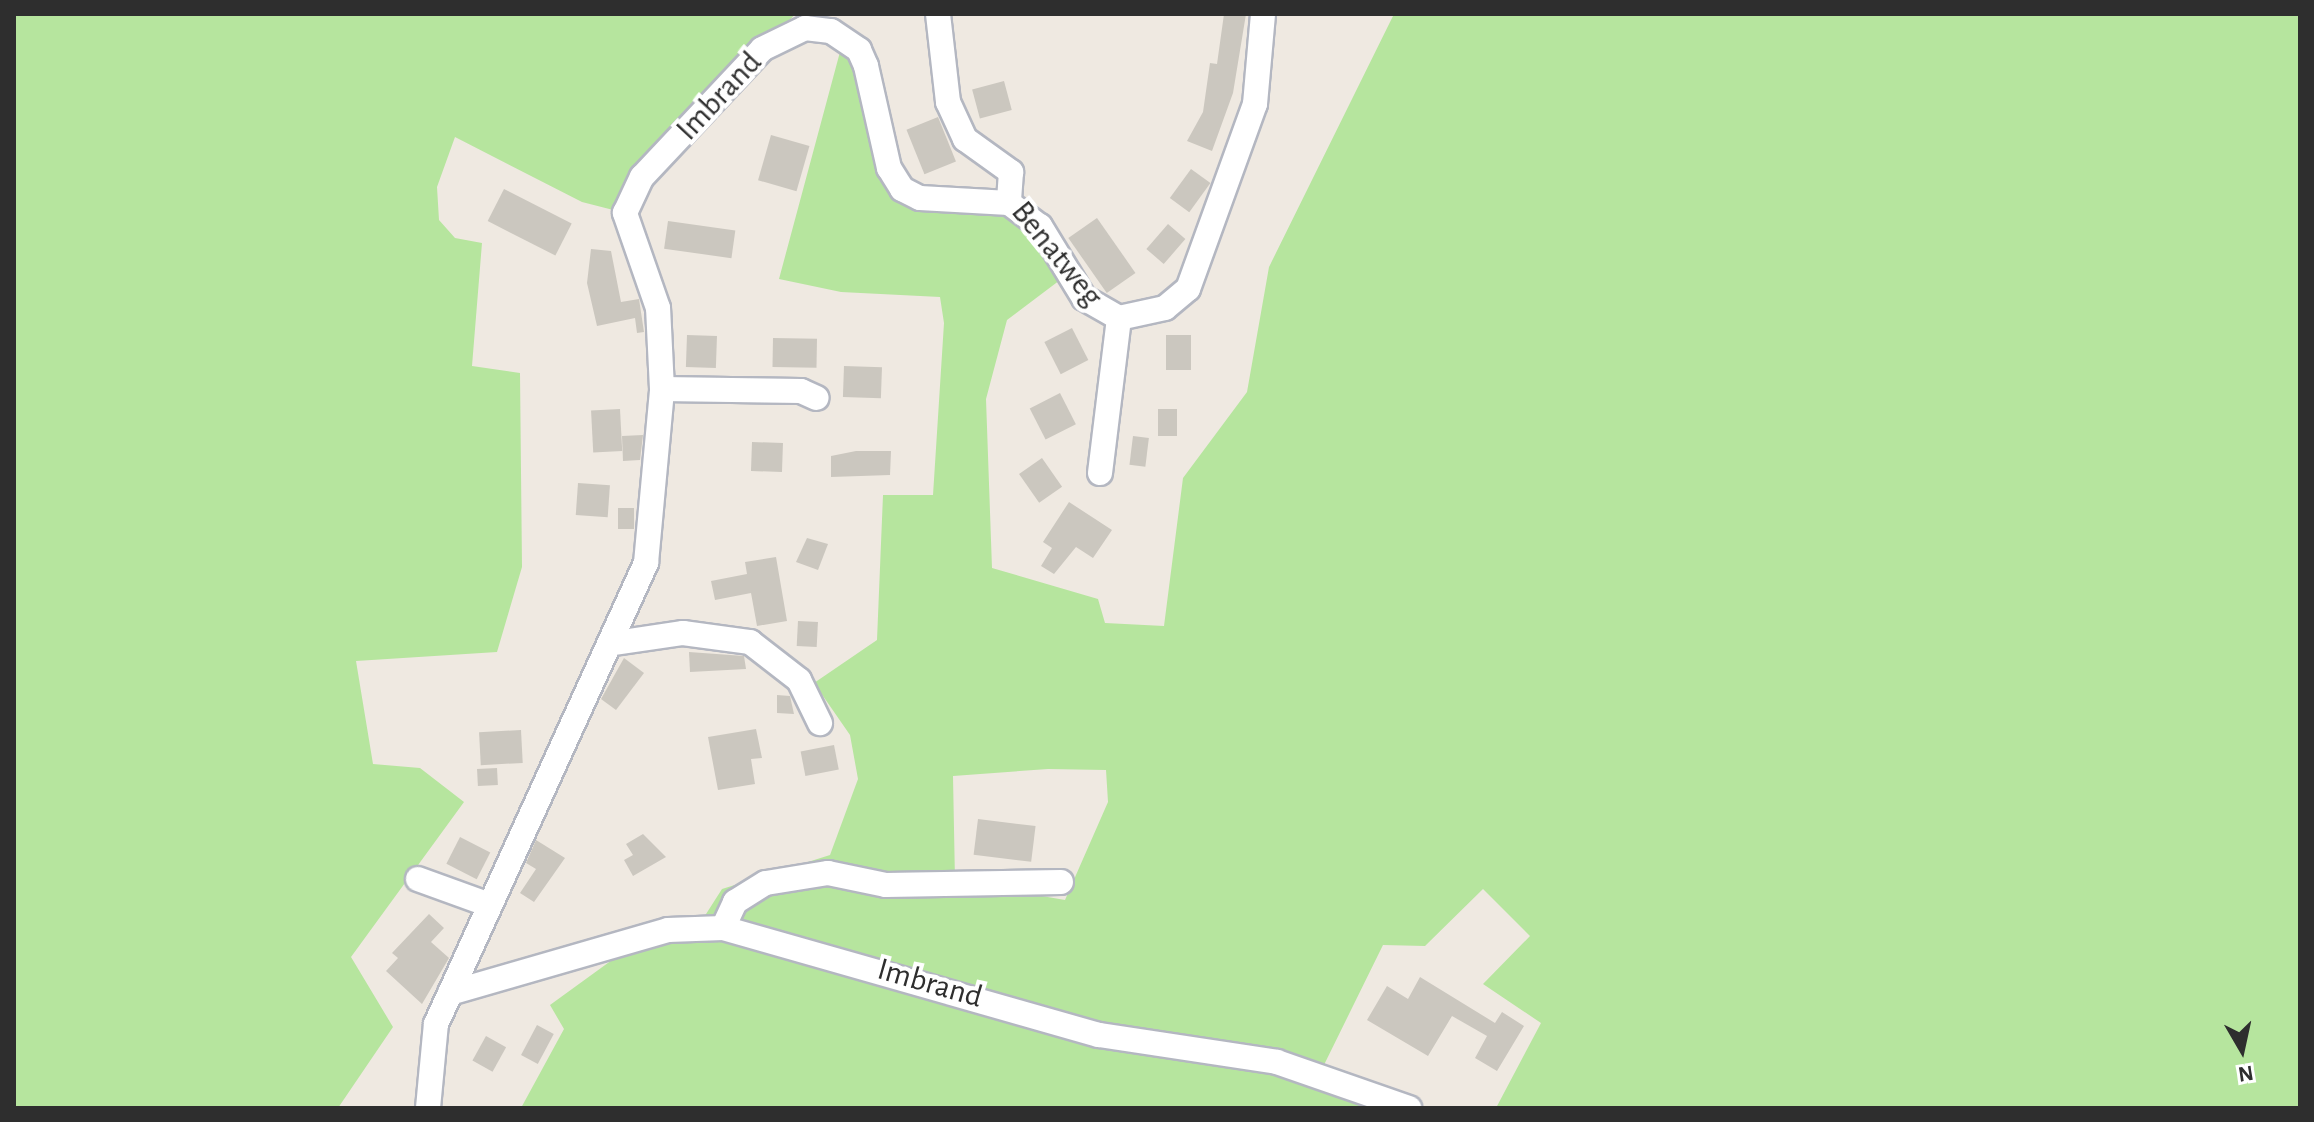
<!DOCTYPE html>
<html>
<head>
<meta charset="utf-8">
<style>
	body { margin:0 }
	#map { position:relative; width:2314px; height:1122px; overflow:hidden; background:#efe9e1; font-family:"Alegreya Sans",sans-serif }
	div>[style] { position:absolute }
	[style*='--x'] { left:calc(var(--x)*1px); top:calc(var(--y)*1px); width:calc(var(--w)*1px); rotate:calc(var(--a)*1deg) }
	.green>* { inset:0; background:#b6e59e }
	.building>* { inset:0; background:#cbc7bf; transform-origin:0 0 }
	.roads { filter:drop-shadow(2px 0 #b4b7c1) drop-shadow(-2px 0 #b4b7c1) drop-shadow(0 2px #b4b7c1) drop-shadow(0 -2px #b4b7c1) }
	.minor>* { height:24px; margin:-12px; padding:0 12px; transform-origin:12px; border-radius:12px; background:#fff }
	span { translate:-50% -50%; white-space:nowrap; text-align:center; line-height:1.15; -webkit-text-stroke:8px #fff; paint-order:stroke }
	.street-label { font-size:32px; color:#2e2e2e }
	.frame { position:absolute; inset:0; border:16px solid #2e2e2e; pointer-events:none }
	.north { position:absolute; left:2202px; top:1010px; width:80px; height:80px; -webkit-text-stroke:6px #fff; paint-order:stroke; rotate:171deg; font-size:22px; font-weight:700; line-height:32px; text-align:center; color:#2e2e2e }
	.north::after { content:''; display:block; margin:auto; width:28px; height:36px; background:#2e2e2e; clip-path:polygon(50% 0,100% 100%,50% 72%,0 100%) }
</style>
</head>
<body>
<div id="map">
	<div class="green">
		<i style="clip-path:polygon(14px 14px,795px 14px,625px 213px,582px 202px,455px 137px,437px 187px,439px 220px,455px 238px,482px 243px,472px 366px,520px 373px,522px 567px,497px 652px,356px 661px,373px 764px,420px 768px,464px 802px,351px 957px,393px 1027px,338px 1108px,14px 1108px)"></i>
		<i style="clip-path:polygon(evenodd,1394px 14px,2300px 14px,2300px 1108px,1496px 1108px,1541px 1023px,1483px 984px,1530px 936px,1483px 889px,1425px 946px,1383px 945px,1320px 1073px,1409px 1108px,521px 1108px,564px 1029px,550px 1005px,612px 960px,699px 925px,722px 889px,830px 855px,858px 779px,850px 735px,814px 683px,877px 640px,883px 495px,933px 495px,944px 323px,940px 297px,841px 292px,779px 279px,844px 37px,902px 189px,1009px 203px,1068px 274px,1007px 320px,986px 399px,992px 568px,1098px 599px,1105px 623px,1164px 626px,1183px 478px,1247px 392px,1269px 267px,1394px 14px,1048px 769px,1106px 770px,1108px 802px,1065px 900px,955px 881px,953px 776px,1048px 769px)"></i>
	</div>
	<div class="building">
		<i style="clip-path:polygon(1224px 14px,1246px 14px,1233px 93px,1212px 151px,1187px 141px,1203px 112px,1210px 63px,1217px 64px)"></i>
		<i style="left:1004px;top:81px;width:30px;height:33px;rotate:75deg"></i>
		<i style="left:938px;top:117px;width:48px;height:34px;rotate:68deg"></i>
		<i style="left:771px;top:135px;width:40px;height:47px;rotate:16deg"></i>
		<i style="left:1191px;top:169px;width:24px;height:36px;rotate:36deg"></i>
		<i style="left:504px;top:189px;width:76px;height:36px;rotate:27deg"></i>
		<i style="left:1097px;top:218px;width:67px;height:35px;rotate:55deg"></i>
		<i style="left:668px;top:221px;width:68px;height:28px;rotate:8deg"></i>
		<i style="left:1168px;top:224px;width:23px;height:33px;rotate:41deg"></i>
		<i style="clip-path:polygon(591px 249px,611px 251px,621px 302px,639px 299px,644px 332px,637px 333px,635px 318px,597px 326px,587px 283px)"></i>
		<i style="left:1072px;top:328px;width:36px;height:31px;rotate:63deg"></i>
		<i style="left:687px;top:335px;width:30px;height:32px;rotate:2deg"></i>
		<i style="left:1166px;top:335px;width:25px;height:35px"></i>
		<i style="left:773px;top:338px;width:44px;height:29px;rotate:1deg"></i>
		<i style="left:844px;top:366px;width:38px;height:31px;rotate:2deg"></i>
		<i style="left:1060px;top:393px;width:35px;height:34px;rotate:63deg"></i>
		<i style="left:620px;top:409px;width:42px;height:29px;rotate:87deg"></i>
		<i style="left:1158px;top:409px;width:19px;height:27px"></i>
		<i style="clip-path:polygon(643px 435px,640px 460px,623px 461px,622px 436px)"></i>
		<i style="left:1133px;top:436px;width:16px;height:29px;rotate:7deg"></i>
		<i style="left:752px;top:442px;width:31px;height:29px;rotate:2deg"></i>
		<i style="clip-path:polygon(856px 451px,891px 451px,890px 475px,831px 477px,831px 456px)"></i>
		<i style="left:1042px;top:458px;width:35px;height:28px;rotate:55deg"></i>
		<i style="left:578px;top:483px;width:32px;height:32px;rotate:4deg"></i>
		<i style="clip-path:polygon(1069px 502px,1112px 530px,1093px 558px,1076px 547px,1054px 574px,1041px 566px,1052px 548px,1043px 542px)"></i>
		<i style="left:618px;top:508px;width:16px;height:21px"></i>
		<i style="clip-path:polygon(807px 538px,828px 544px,818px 570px,796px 562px)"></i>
		<i style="clip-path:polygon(776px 557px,787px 621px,757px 626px,751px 593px,715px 600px,711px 581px,747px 574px,745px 562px)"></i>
		<i style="left:798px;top:621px;width:20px;height:25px;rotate:3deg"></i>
		<i style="clip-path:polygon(689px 652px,744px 656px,746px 669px,690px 672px)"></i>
		<i style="clip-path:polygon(624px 658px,644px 673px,616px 710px,601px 699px)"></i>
		<i style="clip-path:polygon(777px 695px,790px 696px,794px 714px,777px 713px)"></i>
		<i style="clip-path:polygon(756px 729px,762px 758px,751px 759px,755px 784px,718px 790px,708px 737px)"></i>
		<i style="left:521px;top:730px;width:33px;height:42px;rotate:87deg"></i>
		<i style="left:834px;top:745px;width:25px;height:34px;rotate:79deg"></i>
		<i style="left:497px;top:768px;width:17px;height:20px;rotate:87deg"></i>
		<i style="left:978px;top:819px;width:58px;height:36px;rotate:7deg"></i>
		<i style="clip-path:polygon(643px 834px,666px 857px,633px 876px,624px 860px,633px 855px,626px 844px)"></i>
		<i style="left:460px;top:837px;width:34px;height:30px;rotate:27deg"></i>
		<i style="clip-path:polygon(536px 840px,565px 858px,534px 902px,520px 893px,536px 869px,526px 863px)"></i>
		<i style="clip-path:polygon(429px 914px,444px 928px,431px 942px,449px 958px,422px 1004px,386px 971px,398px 958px,392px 953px)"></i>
		<i style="clip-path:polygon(1420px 977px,1495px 1023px,1502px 1012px,1524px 1026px,1497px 1071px,1475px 1058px,1487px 1036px,1452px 1016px,1428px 1056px,1367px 1020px,1387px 986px,1408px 999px)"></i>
		<i style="left:537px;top:1025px;width:19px;height:34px;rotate:28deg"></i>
		<i style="left:486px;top:1036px;width:23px;height:28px;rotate:29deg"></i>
	</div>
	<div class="roads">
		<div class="minor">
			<i style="--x:938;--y:14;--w:89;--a:83.5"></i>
			<i style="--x:948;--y:102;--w:41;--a:65.3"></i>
			<i style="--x:965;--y:139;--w:57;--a:35.7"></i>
			<i style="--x:1011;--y:172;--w:31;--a:94"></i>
			<i style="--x:662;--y:389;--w:139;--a:0.8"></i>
			<i style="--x:801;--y:391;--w:17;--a:24"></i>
			<i style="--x:1100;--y:473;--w:156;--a:-83"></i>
			<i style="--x:1119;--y:318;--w:47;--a:-12.3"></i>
			<i style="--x:1165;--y:308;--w:30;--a:-40"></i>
			<i style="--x:1188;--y:289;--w:197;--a:-70.1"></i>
			<i style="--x:1255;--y:104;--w:90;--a:-84.9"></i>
			<i style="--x:615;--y:643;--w:69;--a:-8.4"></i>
			<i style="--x:683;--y:633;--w:68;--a:7.7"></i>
			<i style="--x:750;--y:642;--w:62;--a:37.8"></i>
			<i style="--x:799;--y:680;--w:48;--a:64"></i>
			<i style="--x:418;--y:879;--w:73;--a:19.9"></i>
			<i style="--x:723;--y:928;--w:29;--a:-65"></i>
			<i style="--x:735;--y:902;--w:36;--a:-32"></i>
			<i style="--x:766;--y:883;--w:63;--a:-9.2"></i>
			<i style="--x:828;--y:873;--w:59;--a:11.7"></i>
			<i style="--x:886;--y:885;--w:175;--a:-1"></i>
			<i style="--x:450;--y:993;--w:227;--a:-16.1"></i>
			<i style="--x:668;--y:930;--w:55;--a:-2.1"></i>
			<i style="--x:723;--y:928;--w:391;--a:15.9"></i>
			<i style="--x:1099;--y:1035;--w:180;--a:8.6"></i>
			<i style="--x:1277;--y:1062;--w:140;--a:19.2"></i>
			<i style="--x:428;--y:1108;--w:84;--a:-84.6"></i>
			<i style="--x:436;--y:1024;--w:507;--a:-65.51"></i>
			<i style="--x:646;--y:563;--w:175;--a:-84.7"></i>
			<i style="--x:662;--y:389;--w:81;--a:-92.8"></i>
			<i style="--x:658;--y:308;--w:101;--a:-109.2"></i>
			<i style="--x:625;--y:213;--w:40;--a:-65"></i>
			<i style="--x:642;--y:177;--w:175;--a:-46.8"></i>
			<i style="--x:762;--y:49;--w:48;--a:-26"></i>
			<i style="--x:805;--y:28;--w:26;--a:7"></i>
			<i style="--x:831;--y:31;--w:34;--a:34"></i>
			<i style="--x:859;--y:50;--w:17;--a:66"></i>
			<i style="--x:866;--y:66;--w:105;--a:77.3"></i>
			<i style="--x:889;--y:168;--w:25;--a:58"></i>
			<i style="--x:902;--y:189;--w:20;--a:27"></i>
			<i style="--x:920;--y:198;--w:89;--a:3.2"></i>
			<i style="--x:1009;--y:203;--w:39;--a:37"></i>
			<i style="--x:1040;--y:226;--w:84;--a:58.6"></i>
			<i style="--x:1084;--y:298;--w:40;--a:29.7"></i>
		</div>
	</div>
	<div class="street-label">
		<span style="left:719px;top:96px;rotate:-47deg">Imbrand</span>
		<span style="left:1057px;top:254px;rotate:51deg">Benatweg</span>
		<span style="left:930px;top:983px;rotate:16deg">Imbrand</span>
	</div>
	<div class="frame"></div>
	<div class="north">N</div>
</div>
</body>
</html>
